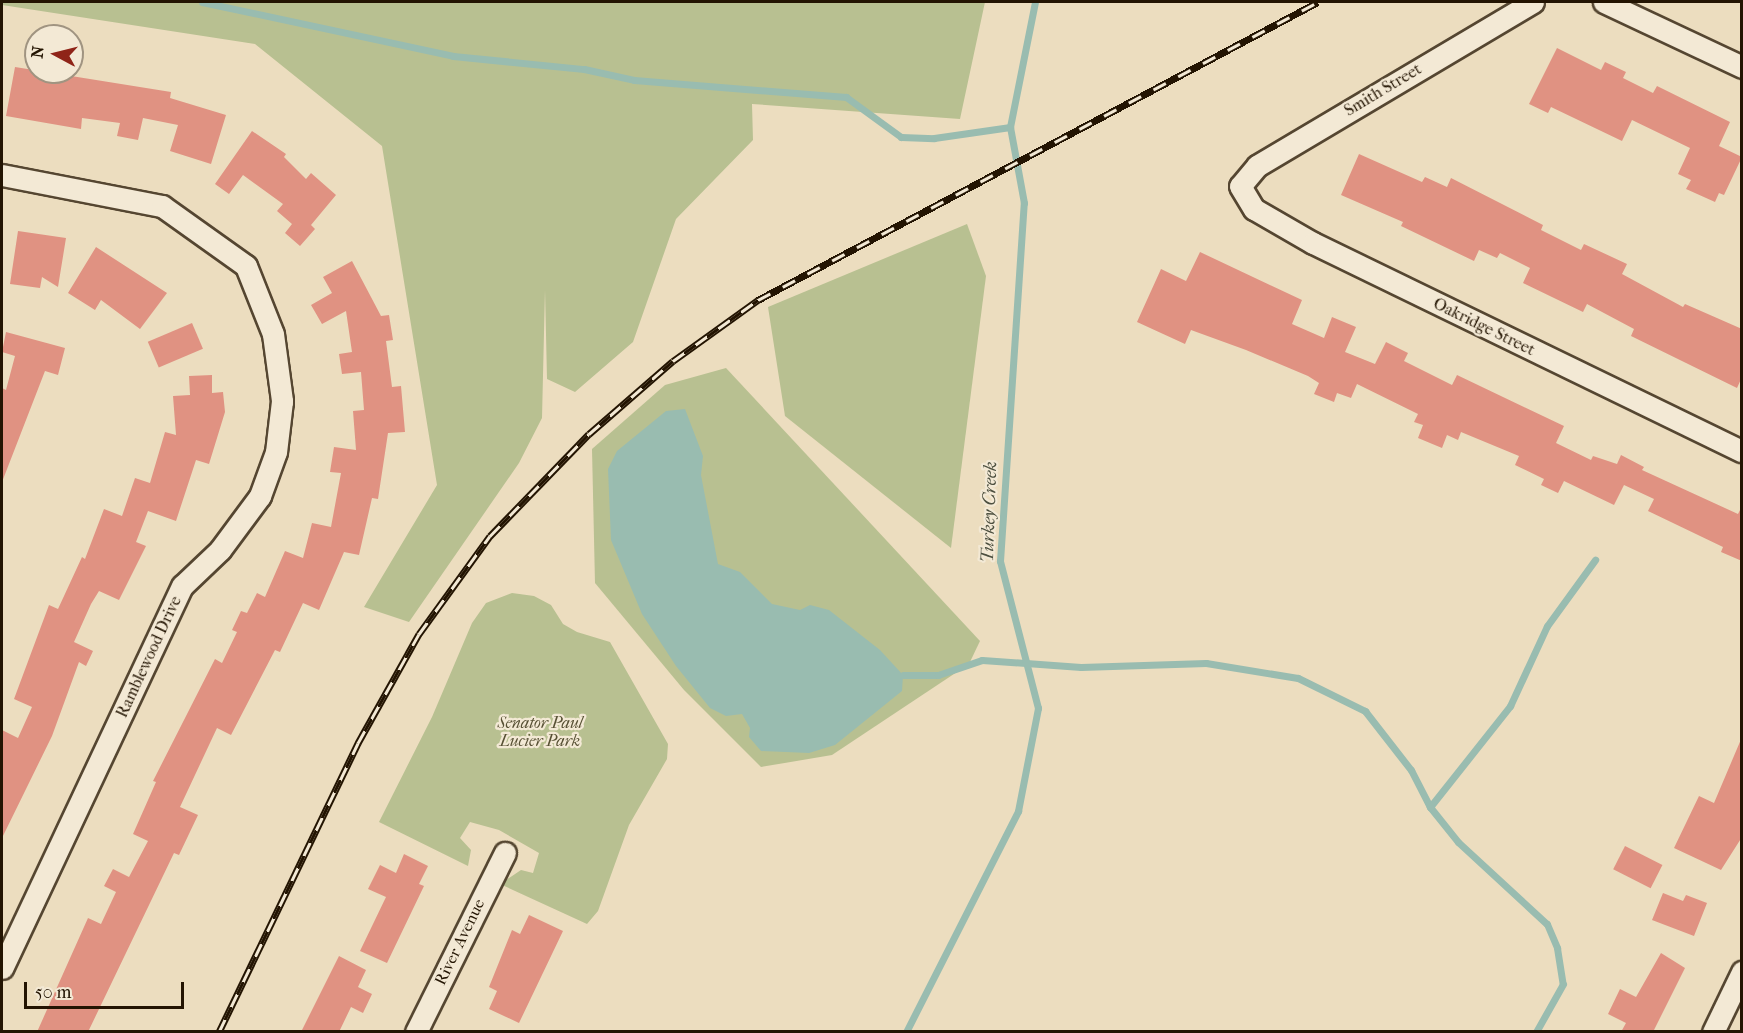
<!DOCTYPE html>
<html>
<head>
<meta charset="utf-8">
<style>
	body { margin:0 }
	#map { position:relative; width:1743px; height:1033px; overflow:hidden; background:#ecddbf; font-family:"IM FELL French Canon",serif }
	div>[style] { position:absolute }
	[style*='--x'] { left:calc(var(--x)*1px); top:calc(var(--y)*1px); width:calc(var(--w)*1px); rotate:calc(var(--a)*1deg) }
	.green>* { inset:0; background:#b8c091 }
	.water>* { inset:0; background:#99bcb0 }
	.stream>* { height:7px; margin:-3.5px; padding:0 3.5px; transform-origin:3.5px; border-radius:3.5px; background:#99bcb0 }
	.building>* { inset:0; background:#e09282; transform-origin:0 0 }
	.roads { filter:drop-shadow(2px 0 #554631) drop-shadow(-2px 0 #554631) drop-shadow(0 2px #554631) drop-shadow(0 -2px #554631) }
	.minor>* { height:21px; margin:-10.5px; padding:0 10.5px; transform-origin:10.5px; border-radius:10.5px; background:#f3e9d5 }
	.rail>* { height:7px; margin-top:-3.5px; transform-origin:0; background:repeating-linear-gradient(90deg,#f3e9d5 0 14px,#231402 0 28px); box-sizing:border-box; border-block:2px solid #231402 }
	span { translate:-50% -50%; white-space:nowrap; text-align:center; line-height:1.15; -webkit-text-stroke:4.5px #f3e9d5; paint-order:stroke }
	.street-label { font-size:16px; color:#231402 }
	.park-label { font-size:16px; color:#575034; font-style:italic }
	.water-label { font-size:18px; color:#4c4f3f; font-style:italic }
	.frame { position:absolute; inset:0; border:3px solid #231402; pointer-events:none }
	.north { position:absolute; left:24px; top:24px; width:60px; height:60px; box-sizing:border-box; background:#f3e9d5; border:2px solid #a09481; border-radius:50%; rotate:277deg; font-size:16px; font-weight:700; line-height:24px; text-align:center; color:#231402 }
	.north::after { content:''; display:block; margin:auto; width:21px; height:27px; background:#8f2418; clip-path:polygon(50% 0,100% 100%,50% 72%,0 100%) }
	.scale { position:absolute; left:24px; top:982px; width:160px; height:27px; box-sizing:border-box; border:3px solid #231402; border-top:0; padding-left:8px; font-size:18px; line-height:21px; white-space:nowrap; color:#231402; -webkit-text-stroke:4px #f3e9d5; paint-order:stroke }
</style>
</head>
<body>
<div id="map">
	<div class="green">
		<i style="clip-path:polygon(2px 2px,985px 2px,960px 119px,752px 104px,753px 140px,676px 219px,633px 342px,575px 392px,547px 379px,545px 290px,542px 418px,519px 463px,409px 622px,364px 607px,437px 485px,382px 146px,255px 44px,2px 5px)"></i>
		<i style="clip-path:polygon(967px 224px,986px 276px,951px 548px,785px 416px,768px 307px)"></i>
		<i style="clip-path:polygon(726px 368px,980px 641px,969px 664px,832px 755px,761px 767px,684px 690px,595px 583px,592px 449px,665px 385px)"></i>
		<i style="clip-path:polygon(512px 593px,534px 596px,551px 605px,563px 624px,577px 632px,610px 642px,668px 744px,667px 759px,629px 825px,598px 911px,587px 924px,500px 884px,521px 870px,533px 873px,539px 853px,499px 830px,470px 822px,460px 838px,471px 850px,468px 866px,379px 822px,432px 717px,472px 623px,486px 603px)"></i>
	</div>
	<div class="water">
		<i style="clip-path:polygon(685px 409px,703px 456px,701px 475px,718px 564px,740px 572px,772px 604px,800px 610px,810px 605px,829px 610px,880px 650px,903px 675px,902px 691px,835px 745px,809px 753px,761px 751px,749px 737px,750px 728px,742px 714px,726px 716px,710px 708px,676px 666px,642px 614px,611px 540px,608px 469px,617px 451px,666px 411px)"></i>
	</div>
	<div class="stream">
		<i style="--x:202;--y:2;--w:257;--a:12.1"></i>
		<i style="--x:453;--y:56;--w:132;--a:5.7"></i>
		<i style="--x:584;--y:69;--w:51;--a:12.4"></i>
		<i style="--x:634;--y:80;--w:213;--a:4.6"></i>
		<i style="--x:846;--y:97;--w:68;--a:36"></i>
		<i style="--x:901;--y:137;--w:33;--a:2"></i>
		<i style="--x:934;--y:138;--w:77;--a:-8.2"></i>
		<i style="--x:903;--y:675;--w:35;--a:0"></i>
		<i style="--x:938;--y:675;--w:46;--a:-18.8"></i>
		<i style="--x:982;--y:660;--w:99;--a:4"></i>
		<i style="--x:1081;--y:667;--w:125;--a:-1.8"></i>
		<i style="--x:1206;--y:663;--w:93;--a:9.3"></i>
		<i style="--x:1298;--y:678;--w:75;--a:26.2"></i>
		<i style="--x:1365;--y:711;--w:75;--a:52.1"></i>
		<i style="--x:1411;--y:770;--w:42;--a:62.8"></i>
		<i style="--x:1430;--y:807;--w:45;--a:51.3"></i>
		<i style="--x:1458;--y:842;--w:121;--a:42.7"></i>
		<i style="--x:1547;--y:924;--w:26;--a:67"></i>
		<i style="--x:1557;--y:948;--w:36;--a:81"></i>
		<i style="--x:1563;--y:984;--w:55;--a:119.4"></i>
		<i style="--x:1430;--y:807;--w:129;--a:-51.6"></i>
		<i style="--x:1510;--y:706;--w:88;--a:-65.2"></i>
		<i style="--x:1547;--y:626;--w:82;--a:-54"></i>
		<i style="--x:906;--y:1032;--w:248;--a:-63.1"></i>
		<i style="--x:1018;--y:811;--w:105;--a:-79"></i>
		<i style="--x:1038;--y:708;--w:152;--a:-104.5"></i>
		<i style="--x:1000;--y:561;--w:359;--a:-86.2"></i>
		<i style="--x:1024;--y:203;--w:77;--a:-100.4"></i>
		<i style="--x:1010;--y:127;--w:127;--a:-78.7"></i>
	</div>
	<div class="building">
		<i style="clip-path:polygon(1557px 48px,1601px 70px,1605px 62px,1626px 72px,1623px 78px,1653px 93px,1657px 86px,1730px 122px,1719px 146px,1742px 157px,1724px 195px,1719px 193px,1715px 202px,1686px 189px,1691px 180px,1678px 174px,1690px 148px,1632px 120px,1622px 141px,1551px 107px,1548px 113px,1529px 104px)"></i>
		<i style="clip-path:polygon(15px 67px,171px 92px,170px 98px,226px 115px,211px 164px,170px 151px,178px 125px,143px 118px,138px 140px,117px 136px,120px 123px,82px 118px,81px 129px,6px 116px)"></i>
		<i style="clip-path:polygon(252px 131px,286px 154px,284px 157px,306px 179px,311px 173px,336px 195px,311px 225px,315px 229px,300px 246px,285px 233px,292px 224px,277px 211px,283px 204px,243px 175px,229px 194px,215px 184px)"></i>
		<i style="clip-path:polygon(1359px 154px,1422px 182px,1425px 177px,1447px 187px,1451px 178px,1543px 225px,1541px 230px,1581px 250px,1584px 244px,1627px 264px,1622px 274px,1683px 307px,1685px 304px,1742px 329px,1742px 377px,1737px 388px,1631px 336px,1634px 329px,1587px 304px,1583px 312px,1523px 283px,1530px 268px,1500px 253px,1497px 258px,1479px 250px,1474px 261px,1401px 226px,1403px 222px,1341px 195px)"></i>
		<i style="clip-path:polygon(18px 231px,66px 238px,58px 287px,42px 277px,40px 288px,10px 284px)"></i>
		<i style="clip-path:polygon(96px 247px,167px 293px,140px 329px,101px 300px,95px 310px,68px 293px)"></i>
		<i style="clip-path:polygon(1200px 252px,1302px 300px,1292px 324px,1324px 338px,1332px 317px,1356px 327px,1345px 352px,1375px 364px,1386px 342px,1408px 353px,1404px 361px,1452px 385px,1457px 375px,1564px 426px,1556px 443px,1591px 460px,1593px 456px,1617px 464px,1621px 455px,1644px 467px,1642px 470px,1738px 514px,1742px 506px,1742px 561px,1721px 552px,1723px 547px,1648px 511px,1654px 499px,1624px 485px,1614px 505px,1564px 481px,1558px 493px,1541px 485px,1544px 479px,1515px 465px,1519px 456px,1461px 432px,1458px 440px,1447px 435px,1442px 448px,1418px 438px,1423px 425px,1414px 422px,1418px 414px,1357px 384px,1351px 398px,1337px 393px,1334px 402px,1314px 394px,1319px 383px,1308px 376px,1246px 350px,1191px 330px,1185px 344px,1137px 322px,1161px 269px,1186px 281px)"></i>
		<i style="clip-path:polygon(352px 261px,381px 316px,389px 315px,393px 340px,386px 341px,392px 387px,401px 386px,405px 432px,388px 433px,378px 499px,372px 498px,359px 555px,344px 552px,319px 610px,303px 603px,280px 652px,275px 650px,231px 735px,217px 728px,180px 807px,198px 815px,179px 855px,174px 853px,88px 1032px,37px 1032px,88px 918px,101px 924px,116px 892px,104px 886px,113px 869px,129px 877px,148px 841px,133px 834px,156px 782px,153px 781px,215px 659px,222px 663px,237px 632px,232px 630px,241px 611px,247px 613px,257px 593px,265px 597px,285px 551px,303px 558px,312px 523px,331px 527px,341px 473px,330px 472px,334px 447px,356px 450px,353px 411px,364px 410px,361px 372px,342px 374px,339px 354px,352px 352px,346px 311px,322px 324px,311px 305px,332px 293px,323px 277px)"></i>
		<i style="left:192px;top:323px;width:28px;height:48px;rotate:67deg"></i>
		<i style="clip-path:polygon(6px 332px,65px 348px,58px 375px,45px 371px,2px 482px,2px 388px,6px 390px,15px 356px,2px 352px)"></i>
		<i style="clip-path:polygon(212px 375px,212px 393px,223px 392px,225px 412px,209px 464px,196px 460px,176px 521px,148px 511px,136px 542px,146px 546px,119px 600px,99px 591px,91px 604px,74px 642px,93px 651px,86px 666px,79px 662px,52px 736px,2px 838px,2px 730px,18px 738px,32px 707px,14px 699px,49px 605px,58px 609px,82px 557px,85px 559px,104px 509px,122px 516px,135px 478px,150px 483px,165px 432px,176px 435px,173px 396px,190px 395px,189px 376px)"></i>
		<i style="clip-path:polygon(1742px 737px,1742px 837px,1721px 870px,1674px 848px,1699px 796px,1714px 803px)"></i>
		<i style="left:1625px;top:846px;width:42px;height:26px;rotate:27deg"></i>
		<i style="clip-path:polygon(404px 854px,428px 866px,419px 884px,424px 886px,387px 963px,360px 951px,386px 897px,368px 889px,380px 865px,396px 873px)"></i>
		<i style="clip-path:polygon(1663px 893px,1683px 901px,1686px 895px,1707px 903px,1694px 936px,1652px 920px)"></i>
		<i style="clip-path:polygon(529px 915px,563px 931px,519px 1023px,489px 1009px,497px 991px,489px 987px,512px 930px,520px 934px)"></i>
		<i style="clip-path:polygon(1661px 953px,1685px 968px,1653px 1032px,1621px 1032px,1626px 1023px,1608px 1014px,1620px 989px,1636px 997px)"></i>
		<i style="clip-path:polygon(339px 956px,366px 970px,358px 987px,372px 994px,363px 1013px,351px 1007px,339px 1032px,301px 1032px)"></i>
	</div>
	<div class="roads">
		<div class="minor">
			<i style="--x:1533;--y:2;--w:321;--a:149.3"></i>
			<i style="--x:1257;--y:166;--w:26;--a:130"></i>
			<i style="--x:1240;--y:186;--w:27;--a:59"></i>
			<i style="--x:1254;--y:209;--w:68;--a:30"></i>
			<i style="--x:1313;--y:243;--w:477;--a:25.9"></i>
			<i style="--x:1604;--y:2;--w:153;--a:25.2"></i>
			<i style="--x:2;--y:175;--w:163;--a:11"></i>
			<i style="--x:162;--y:206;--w:103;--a:35.5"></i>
			<i style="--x:246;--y:266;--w:73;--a:68.3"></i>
			<i style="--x:273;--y:334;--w:68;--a:82.3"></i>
			<i style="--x:282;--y:401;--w:51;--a:96.7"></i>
			<i style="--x:276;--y:452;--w:47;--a:110"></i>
			<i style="--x:260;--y:496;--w:67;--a:126.5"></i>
			<i style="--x:220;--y:550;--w:52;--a:136.5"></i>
			<i style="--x:182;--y:586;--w:422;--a:115.2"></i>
			<i style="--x:416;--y:1032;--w:200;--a:-63.6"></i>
			<i style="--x:1713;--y:1032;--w:67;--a:-64.2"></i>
		</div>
	</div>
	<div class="rail">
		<i style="--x:219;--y:1032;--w:321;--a:-64.3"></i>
		<i style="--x:358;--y:743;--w:125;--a:-60.8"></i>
		<i style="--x:419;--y:634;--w:121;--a:-54.1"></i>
		<i style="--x:490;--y:536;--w:142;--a:-45.9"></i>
		<i style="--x:589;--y:434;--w:111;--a:-41"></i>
		<i style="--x:673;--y:361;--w:105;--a:-35.7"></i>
		<i style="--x:758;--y:300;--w:634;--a:-28.02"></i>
	</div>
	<div class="street-label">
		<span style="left:1383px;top:90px;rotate:-31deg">Smith Street</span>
		<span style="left:1484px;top:327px;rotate:26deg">Oakridge Street</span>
		<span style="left:149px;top:657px;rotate:-65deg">Ramblewood Drive</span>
		<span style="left:460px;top:942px;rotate:-64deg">River Avenue</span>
	</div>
	<div class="park-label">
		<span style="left:540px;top:732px">Senator Paul<br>Lucier Park</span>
	</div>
	<div class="water-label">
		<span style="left:990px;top:512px;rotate:-88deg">Turkey Creek</span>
	</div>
	<div class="frame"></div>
	<div class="north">N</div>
	<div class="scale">50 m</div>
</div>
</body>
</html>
